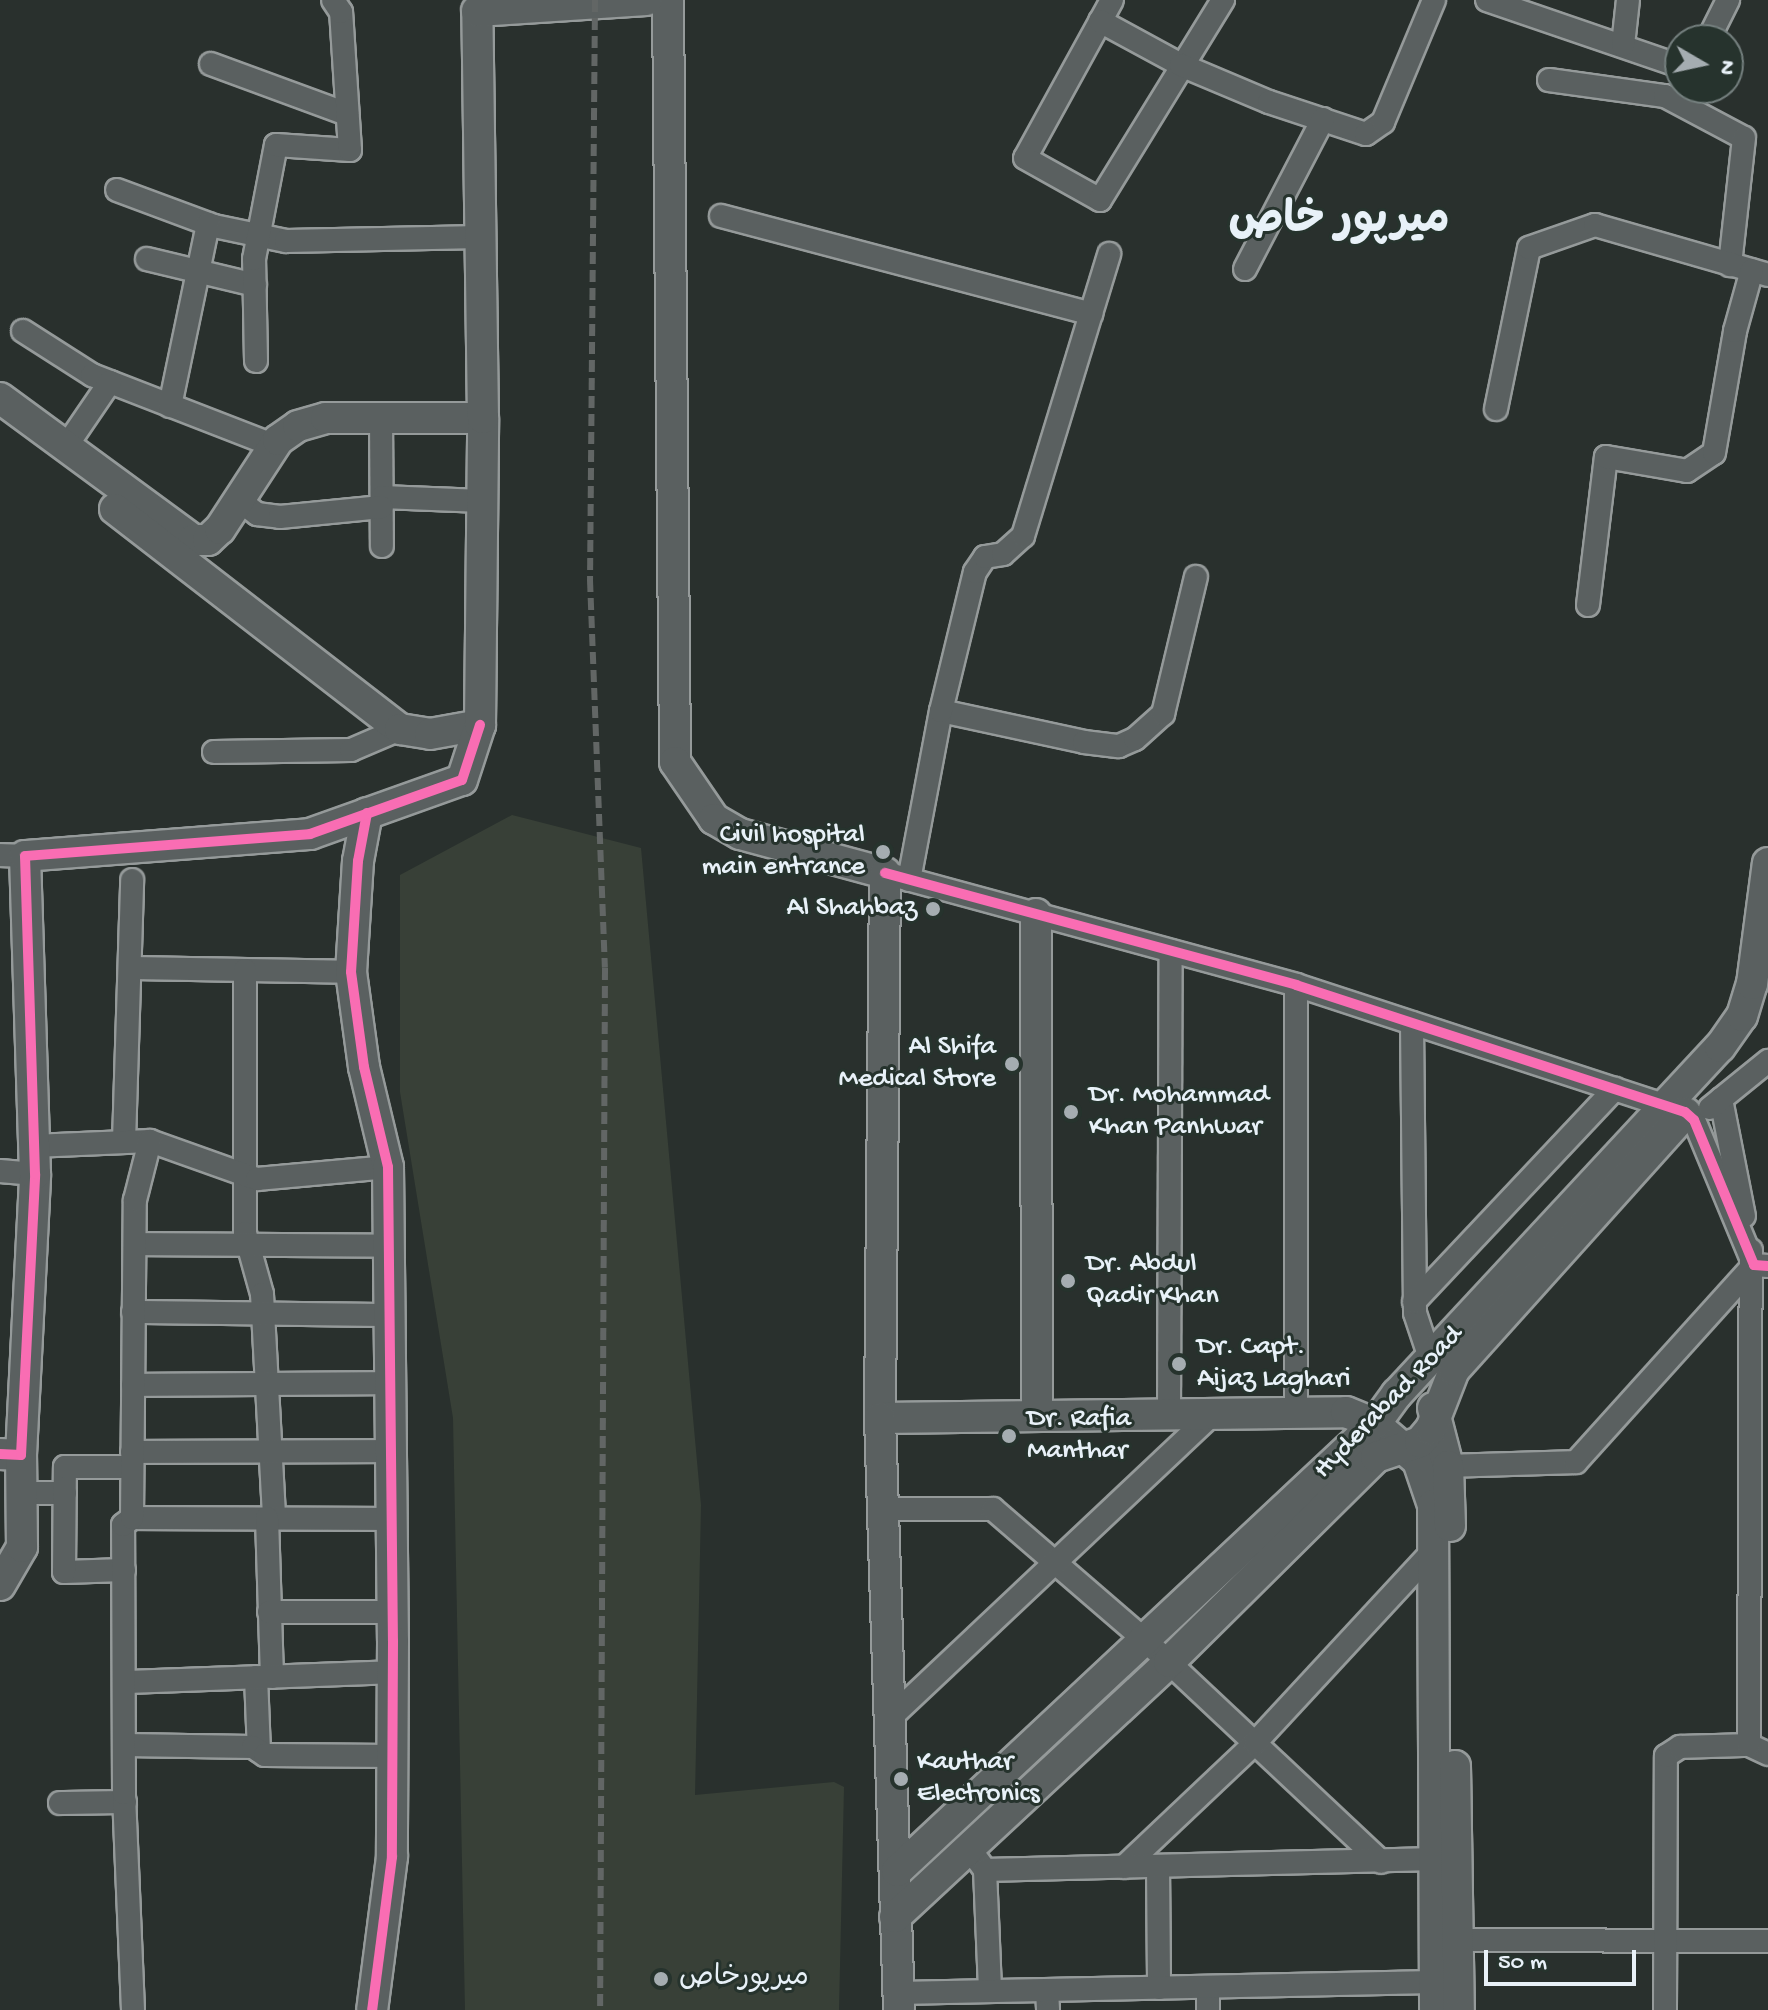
<!DOCTYPE html>
<html>
<head>
<meta charset="utf-8">
<style>
	body { margin:0 }
	#map { position:relative; width:1768px; height:2010px; overflow:hidden; background:#29302d; font-family:"Gochi Hand","Playpen Sans Arabic",sans-serif }
	div>[style] { position:absolute }
	[style*='--x'] { left:calc(var(--x)*1px); top:calc(var(--y)*1px); width:calc(var(--w)*1px); rotate:calc(var(--a)*1deg) }
	.built>* { inset:0; background:#384037 }
	.roads { filter:drop-shadow(2px 0 #959a9a) drop-shadow(-2px 0 #959a9a) drop-shadow(0 2px #959a9a) drop-shadow(0 -2px #959a9a) }
	.street>* { height:22px; margin:-11px; padding:0 11px; transform-origin:11px; border-radius:11px; background:#5a6060 }
	.secondary>* { height:30px; margin:-15px; padding:0 15px; transform-origin:15px; border-radius:15px; background:#5a6060 }
	.rail>* { height:6px; margin-top:-3px; transform-origin:0; background:repeating-linear-gradient(90deg,#626665 0 12px,transparent 0 18px) }
	.cycleway>* { height:10px; margin:-5px; padding:0 5px; transform-origin:5px; border-radius:5px; background:#f96db3 }
	.dots>* { width:22px; height:22px; translate:-50% -50%; box-sizing:border-box; border:4px solid #26332d; border-radius:50% }
	span { translate:-50% -50%; white-space:nowrap; text-align:center; line-height:1.15; -webkit-text-stroke:6px #26332d; paint-order:stroke }
	.poi-label { font-size:28px; color:#e8f1f8 }
	.right { translate:-100% -50%; text-align:right }
	.left { translate:0 -50%; text-align:left }
	.street-label { font-size:28px; color:#e8f1f8 }
	.town-label { font-size:44px; color:#e8f1f8; font-weight:700 }
	.north { position:absolute; left:1664px; top:24px; width:80px; height:80px; box-sizing:border-box; background:#26332d; border:2px solid #747f7e; border-radius:50%; rotate:99deg; font-size:22px; font-weight:700; line-height:32px; text-align:center; color:#e8f1f8 }
	.north::after { content:''; display:block; margin:auto; width:28px; height:36px; background:#a5adb1; clip-path:polygon(50% 0,100% 100%,50% 72%,0 100%) }
	.scale { position:absolute; left:1484px; top:1950px; width:152px; height:36px; box-sizing:border-box; border:4px solid #e8f1f8; border-top:0; padding-left:10px; font-size:24px; line-height:28px; white-space:nowrap; color:#e8f1f8; -webkit-text-stroke:6px #26332d; paint-order:stroke }
</style>
</head>
<body>
<div id="map">
	<div class="built">
		<i style="clip-path:polygon(512px 815px,641px 848px,701px 1505px,695px 1795px,834px 1782px,844px 1787px,839px 2010px,465px 2010px,453px 1418px,400px 1092px,400px 875px)"></i>
	</div>
	<div class="roads">
		<div class="street">
			<i style="--x:1112;--y:0;--w:180;--a:118.8"></i>
			<i style="--x:1025;--y:158;--w:86;--a:29.2"></i>
			<i style="--x:1100;--y:200;--w:235;--a:-58.4"></i>
			<i style="--x:1487;--y:0;--w:204;--a:18.9"></i>
			<i style="--x:1100;--y:21;--w:92;--a:28.5"></i>
			<i style="--x:1181;--y:65;--w:95;--a:22.8"></i>
			<i style="--x:1269;--y:102;--w:102;--a:18.3"></i>
			<i style="--x:1366;--y:134;--w:21;--a:-35"></i>
			<i style="--x:1383;--y:122;--w:132;--a:-67.3"></i>
			<i style="--x:1708;--y:40;--w:45;--a:-63.4"></i>
			<i style="--x:1623;--y:45;--w:45;--a:-83.7"></i>
			<i style="--x:211;--y:64;--w:145;--a:20.2"></i>
			<i style="--x:1549;--y:80;--w:117;--a:7.9"></i>
			<i style="--x:1665;--y:96;--w:89;--a:28"></i>
			<i style="--x:1744;--y:138;--w:128;--a:96.3"></i>
			<i style="--x:117;--y:190;--w:103;--a:20.4"></i>
			<i style="--x:214;--y:226;--w:74;--a:11.8"></i>
			<i style="--x:286;--y:241;--w:194;--a:-1.2"></i>
			<i style="--x:721;--y:216;--w:383;--a:14.8"></i>
			<i style="--x:147;--y:259;--w:111;--a:13.5"></i>
			<i style="--x:1245;--y:269;--w:169;--a:-62.5"></i>
			<i style="--x:23;--y:331;--w:82;--a:32.5"></i>
			<i style="--x:92;--y:375;--w:196;--a:21.2"></i>
			<i style="--x:256;--y:361;--w:102;--a:-91.1"></i>
			<i style="--x:254;--y:259;--w:116;--a:-79.1"></i>
			<i style="--x:276;--y:145;--w:74;--a:3.9"></i>
			<i style="--x:350;--y:150;--w:138;--a:-93.7"></i>
			<i style="--x:341;--y:12;--w:14;--a:-124"></i>
			<i style="--x:170;--y:406;--w:186;--a:-78.2"></i>
			<i style="--x:1496;--y:409;--w:164;--a:-78.4"></i>
			<i style="--x:1529;--y:248;--w:70;--a:-19.2"></i>
			<i style="--x:1595;--y:225;--w:180;--a:16.1"></i>
			<i style="--x:381;--y:418;--w:128;--a:89.6"></i>
			<i style="--x:65;--y:448;--w:80;--a:-55.7"></i>
			<i style="--x:382;--y:497;--w:100;--a:2.3"></i>
			<i style="--x:239;--y:500;--w:23;--a:38"></i>
			<i style="--x:257;--y:514;--w:23;--a:7"></i>
			<i style="--x:280;--y:517;--w:102;--a:-5.6"></i>
			<i style="--x:1588;--y:605;--w:149;--a:-83.1"></i>
			<i style="--x:1606;--y:457;--w:82;--a:9.8"></i>
			<i style="--x:1687;--y:471;--w:32;--a:-34"></i>
			<i style="--x:1714;--y:453;--w:124;--a:-80.2"></i>
			<i style="--x:1735;--y:331;--w:63;--a:-74.4"></i>
			<i style="--x:941;--y:711;--w:146;--a:12.2"></i>
			<i style="--x:1084;--y:742;--w:35;--a:7"></i>
			<i style="--x:1119;--y:746;--w:17;--a:-24"></i>
			<i style="--x:1135;--y:739;--w:38;--a:-42"></i>
			<i style="--x:1163;--y:714;--w:141;--a:-76.5"></i>
			<i style="--x:214;--y:752;--w:137;--a:-0.8"></i>
			<i style="--x:351;--y:750;--w:53;--a:-23.2"></i>
			<i style="--x:0;--y:855;--w:25;--a:2"></i>
			<i style="--x:885;--y:873;--w:426;--a:15.2"></i>
			<i style="--x:1296;--y:985;--w:409;--a:18.1"></i>
			<i style="--x:1685;--y:1112;--w:12;--a:42"></i>
			<i style="--x:1694;--y:1120;--w:157;--a:67.5"></i>
			<i style="--x:1754;--y:1265;--w:14;--a:4"></i>
			<i style="--x:909;--y:880;--w:172;--a:-79.3"></i>
			<i style="--x:941;--y:711;--w:143;--a:-76.3"></i>
			<i style="--x:975;--y:572;--w:18;--a:-56"></i>
			<i style="--x:985;--y:557;--w:18;--a:-9"></i>
			<i style="--x:1003;--y:554;--w:27;--a:-42"></i>
			<i style="--x:1023;--y:536;--w:295;--a:-73"></i>
			<i style="--x:130;--y:968;--w:221;--a:1"></i>
			<i style="--x:245;--y:970;--w:263;--a:90"></i>
			<i style="--x:245;--y:1233;--w:63;--a:74.4"></i>
			<i style="--x:262;--y:1294;--w:224;--a:86.9"></i>
			<i style="--x:1412;--y:1023;--w:290;--a:89.4"></i>
			<i style="--x:1415;--y:1313;--w:51;--a:71.6"></i>
			<i style="--x:1721;--y:1099;--w:119;--a:78.9"></i>
			<i style="--x:1710;--y:1108;--w:75;--a:-39"></i>
			<i style="--x:124;--y:1141;--w:261;--a:-88.2"></i>
			<i style="--x:33;--y:1146;--w:117;--a:-2.4"></i>
			<i style="--x:150;--y:1141;--w:114;--a:19.6"></i>
			<i style="--x:257;--y:1179;--w:132;--a:-5.2"></i>
			<i style="--x:0;--y:1171;--w:35;--a:5"></i>
			<i style="--x:135;--y:1244;--w:255;--a:0.4"></i>
			<i style="--x:1414;--y:1302;--w:293;--a:-46.7"></i>
			<i style="--x:133;--y:1312;--w:258;--a:0.7"></i>
			<i style="--x:133;--y:1385;--w:259;--a:-0.4"></i>
			<i style="--x:1296;--y:1413;--w:428;--a:-90"></i>
			<i style="--x:1169;--y:1415;--w:464;--a:-89.8"></i>
			<i style="--x:132;--y:1452;--w:260;--a:-0.2"></i>
			<i style="--x:1448;--y:1466;--w:128;--a:-1.8"></i>
			<i style="--x:1576;--y:1462;--w:266;--a:-47.9"></i>
			<i style="--x:22;--y:1493;--w:43;--a:0"></i>
			<i style="--x:881;--y:1509;--w:112;--a:0"></i>
			<i style="--x:993;--y:1509;--w:201;--a:40.8"></i>
			<i style="--x:1145;--y:1640;--w:324;--a:43.2"></i>
			<i style="--x:132;--y:1518;--w:260;--a:0.2"></i>
			<i style="--x:267;--y:1518;--w:159;--a:88.2"></i>
			<i style="--x:124;--y:1570;--w:60;--a:178.1"></i>
			<i style="--x:64;--y:1572;--w:105;--a:-89.5"></i>
			<i style="--x:65;--y:1467;--w:67;--a:0"></i>
			<i style="--x:269;--y:1612;--w:124;--a:0"></i>
			<i style="--x:256;--y:1677;--w:74;--a:87.7"></i>
			<i style="--x:125;--y:1682;--w:268;--a:-2.1"></i>
			<i style="--x:888;--y:1720;--w:446;--a:-43.3"></i>
			<i style="--x:125;--y:1745;--w:128;--a:0.9"></i>
			<i style="--x:253;--y:1747;--w:14;--a:34"></i>
			<i style="--x:265;--y:1755;--w:128;--a:0.4"></i>
			<i style="--x:1749;--y:1745;--w:21;--a:25"></i>
			<i style="--x:60;--y:1803;--w:65;--a:-0.9"></i>
			<i style="--x:977;--y:1859;--w:14;--a:54"></i>
			<i style="--x:985;--y:1870;--w:121;--a:87.6"></i>
			<i style="--x:1158;--y:1866;--w:122;--a:89.5"></i>
			<i style="--x:1124;--y:1867;--w:180;--a:-43.4"></i>
			<i style="--x:1255;--y:1743;--w:262;--a:-47.2"></i>
			<i style="--x:985;--y:1870;--w:450;--a:-1.4"></i>
			<i style="--x:1458;--y:1940;--w:310;--a:0.2"></i>
			<i style="--x:1208;--y:1987;--w:23;--a:90"></i>
			<i style="--x:1047;--y:1990;--w:20;--a:87"></i>
			<i style="--x:898;--y:1993;--w:537;--a:-1.17"></i>
			<i style="--x:133;--y:2010;--w:217;--a:-92.4"></i>
			<i style="--x:124;--y:1793;--w:268;--a:-90.2"></i>
			<i style="--x:123;--y:1525;--w:11;--a:-38"></i>
			<i style="--x:132;--y:1518;--w:318;--a:-89.5"></i>
			<i style="--x:135;--y:1200;--w:61;--a:-75.7"></i>
			<i style="--x:1665;--y:2010;--w:254;--a:-89.8"></i>
			<i style="--x:1666;--y:1756;--w:17;--a:-33"></i>
			<i style="--x:1680;--y:1747;--w:69;--a:-1.7"></i>
			<i style="--x:1749;--y:1745;--w:495;--a:-89.8"></i>
		</div>
		<div class="secondary">
			<i style="--x:668;--y:0;--w:762;--a:89.47"></i>
			<i style="--x:675;--y:762;--w:69;--a:55.6"></i>
			<i style="--x:714;--y:819;--w:30;--a:30"></i>
			<i style="--x:740;--y:834;--w:150;--a:15.1"></i>
			<i style="--x:885;--y:873;--w:545;--a:90.53"></i>
			<i style="--x:880;--y:1418;--w:466;--a:-0.7"></i>
			<i style="--x:1346;--y:1412;--w:31;--a:22"></i>
			<i style="--x:1375;--y:1424;--w:57;--a:40.7"></i>
			<i style="--x:1418;--y:1461;--w:46;--a:71.2"></i>
			<i style="--x:1433;--y:1505;--w:505;--a:89.77"></i>
			<i style="--x:0;--y:398;--w:240;--a:36.3"></i>
			<i style="--x:193;--y:540;--w:15;--a:0"></i>
			<i style="--x:208;--y:540;--w:16;--a:-43"></i>
			<i style="--x:220;--y:529;--w:106;--a:-56.9"></i>
			<i style="--x:278;--y:440;--w:24;--a:-35"></i>
			<i style="--x:298;--y:426;--w:29;--a:-16"></i>
			<i style="--x:326;--y:418;--w:157;--a:0"></i>
			<i style="--x:115;--y:509;--w:360;--a:37.7"></i>
			<i style="--x:400;--y:729;--w:30;--a:9"></i>
			<i style="--x:430;--y:734;--w:51;--a:-10.2"></i>
			<i style="--x:367;--y:813;--w:49;--a:100.6"></i>
			<i style="--x:358;--y:861;--w:111;--a:93.6"></i>
			<i style="--x:351;--y:972;--w:96;--a:82.2"></i>
			<i style="--x:364;--y:1067;--w:103;--a:76.5"></i>
			<i style="--x:388;--y:1167;--w:474;--a:89.4"></i>
			<i style="--x:393;--y:1641;--w:216;--a:90.3"></i>
			<i style="--x:392;--y:1857;--w:154;--a:97.4"></i>
			<i style="--x:1036;--y:914;--w:499;--a:89.9"></i>
			<i style="--x:1433;--y:1408;--w:60;--a:75.5"></i>
			<i style="--x:1448;--y:1466;--w:60;--a:88.1"></i>
			<i style="--x:880;--y:1418;--w:592;--a:88.16"></i>
			<i style="--x:0;--y:1454;--w:21;--a:3"></i>
			<i style="--x:21;--y:1455;--w:281;--a:-87.1"></i>
			<i style="--x:35;--y:1174;--w:318;--a:-91.8"></i>
			<i style="--x:25;--y:856;--w:286;--a:-4.4"></i>
			<i style="--x:310;--y:834;--w:161;--a:-19.6"></i>
			<i style="--x:462;--y:780;--w:58;--a:-71.9"></i>
			<i style="--x:480;--y:725;--w:307;--a:-89.4"></i>
			<i style="--x:483;--y:418;--w:407;--a:-90.8"></i>
			<i style="--x:477;--y:11;--w:170;--a:-3.7"></i>
			<i style="--x:0;--y:1585;--w:44;--a:-59.9"></i>
			<i style="--x:22;--y:1547;--w:92;--a:-90.6"></i>
			<i style="--x:1455;--y:1766;--w:244;--a:89.1"></i>
			<i style="--x:897;--y:1871;--w:654;--a:-43.08"></i>
			<i style="--x:1375;--y:1424;--w:37;--a:-54"></i>
			<i style="--x:1397;--y:1394;--w:474;--a:-47.1"></i>
			<i style="--x:1720;--y:1047;--w:38;--a:-55"></i>
			<i style="--x:1742;--y:1016;--w:34;--a:-73"></i>
			<i style="--x:1752;--y:984;--w:122;--a:-82.5"></i>
			<i style="--x:895;--y:1917;--w:374;--a:-42.9"></i>
			<i style="--x:1169;--y:1662;--w:291;--a:-44.7"></i>
			<i style="--x:1376;--y:1457;--w:46;--a:-18.8"></i>
			<i style="--x:1420;--y:1442;--w:17;--a:-50"></i>
			<i style="--x:1431;--y:1429;--w:63;--a:-68.7"></i>
			<i style="--x:1454;--y:1370;--w:346;--a:-48"></i>
		</div>
	</div>
	<div class="rail">
		<i style="--x:595;--y:0;--w:580;--a:90.49"></i>
		<i style="--x:590;--y:580;--w:388;--a:87.8"></i>
		<i style="--x:605;--y:968;--w:1042;--a:90.27"></i>
	</div>
	<div class="cycleway">
		<i style="--x:367;--y:813;--w:49;--a:100.6"></i>
		<i style="--x:358;--y:861;--w:111;--a:93.6"></i>
		<i style="--x:351;--y:972;--w:96;--a:82.2"></i>
		<i style="--x:364;--y:1067;--w:103;--a:76.5"></i>
		<i style="--x:388;--y:1167;--w:474;--a:89.4"></i>
		<i style="--x:393;--y:1641;--w:216;--a:90.3"></i>
		<i style="--x:392;--y:1857;--w:154;--a:97.4"></i>
		<i style="--x:885;--y:873;--w:426;--a:15.2"></i>
		<i style="--x:1296;--y:985;--w:409;--a:18.1"></i>
		<i style="--x:1685;--y:1112;--w:12;--a:42"></i>
		<i style="--x:1694;--y:1120;--w:157;--a:67.5"></i>
		<i style="--x:1754;--y:1265;--w:14;--a:4"></i>
		<i style="--x:0;--y:1454;--w:21;--a:3"></i>
		<i style="--x:21;--y:1455;--w:281;--a:-87.1"></i>
		<i style="--x:35;--y:1174;--w:318;--a:-91.8"></i>
		<i style="--x:25;--y:856;--w:286;--a:-4.4"></i>
		<i style="--x:310;--y:834;--w:161;--a:-19.6"></i>
		<i style="--x:462;--y:780;--w:58;--a:-71.9"></i>
	</div>
	<div class="dots">
		<i style="left:883px;top:852px;background:#a5adb1"></i>
		<i style="left:933px;top:909px;background:#a5adb1"></i>
		<i style="left:1012px;top:1064px;background:#a5adb1"></i>
		<i style="left:1071px;top:1112px;background:#a5adb1"></i>
		<i style="left:1068px;top:1281px;background:#a5adb1"></i>
		<i style="left:1179px;top:1364px;background:#a5adb1"></i>
		<i style="left:1009px;top:1436px;background:#a5adb1"></i>
		<i style="left:901px;top:1779px;background:#a5adb1"></i>
		<i style="left:661px;top:1979px;background:#a5adb1"></i>
	</div>
	<div class="poi-label">
		<span class="right" style="left:865px;top:852px">Civil hospital<br>main entrance</span>
		<span class="right" style="left:917px;top:909px">Al Shahbaz</span>
		<span class="right" style="left:996px;top:1064px">Al Shifa<br>Medical Store</span>
		<span class="left" style="left:1089px;top:1112px">Dr. Mohammad<br>Khan Panhwar</span>
		<span class="left" style="left:1086px;top:1281px">Dr. Abdul<br>Qadir Khan</span>
		<span class="left" style="left:1197px;top:1364px">Dr. Capt.<br>Aijaz Laghari</span>
		<span class="left" style="left:1027px;top:1436px">Dr. Rafia<br>Manthar</span>
		<span class="left" style="left:917px;top:1779px">Kauthar<br>Electronics</span>
		<span class="left" style="left:679px;top:1979px">ميرپورخاص</span>
	</div>
	<div class="street-label">
		<span style="left:1389px;top:1403px;rotate:-46deg">Hyderabad Road</span>
	</div>
	<div class="town-label">
		<span style="left:1339px;top:223px">میرپور خاص</span>
	</div>
	<div class="north">N</div>
	<div class="scale">50 m</div>
</div>
</body>
</html>
